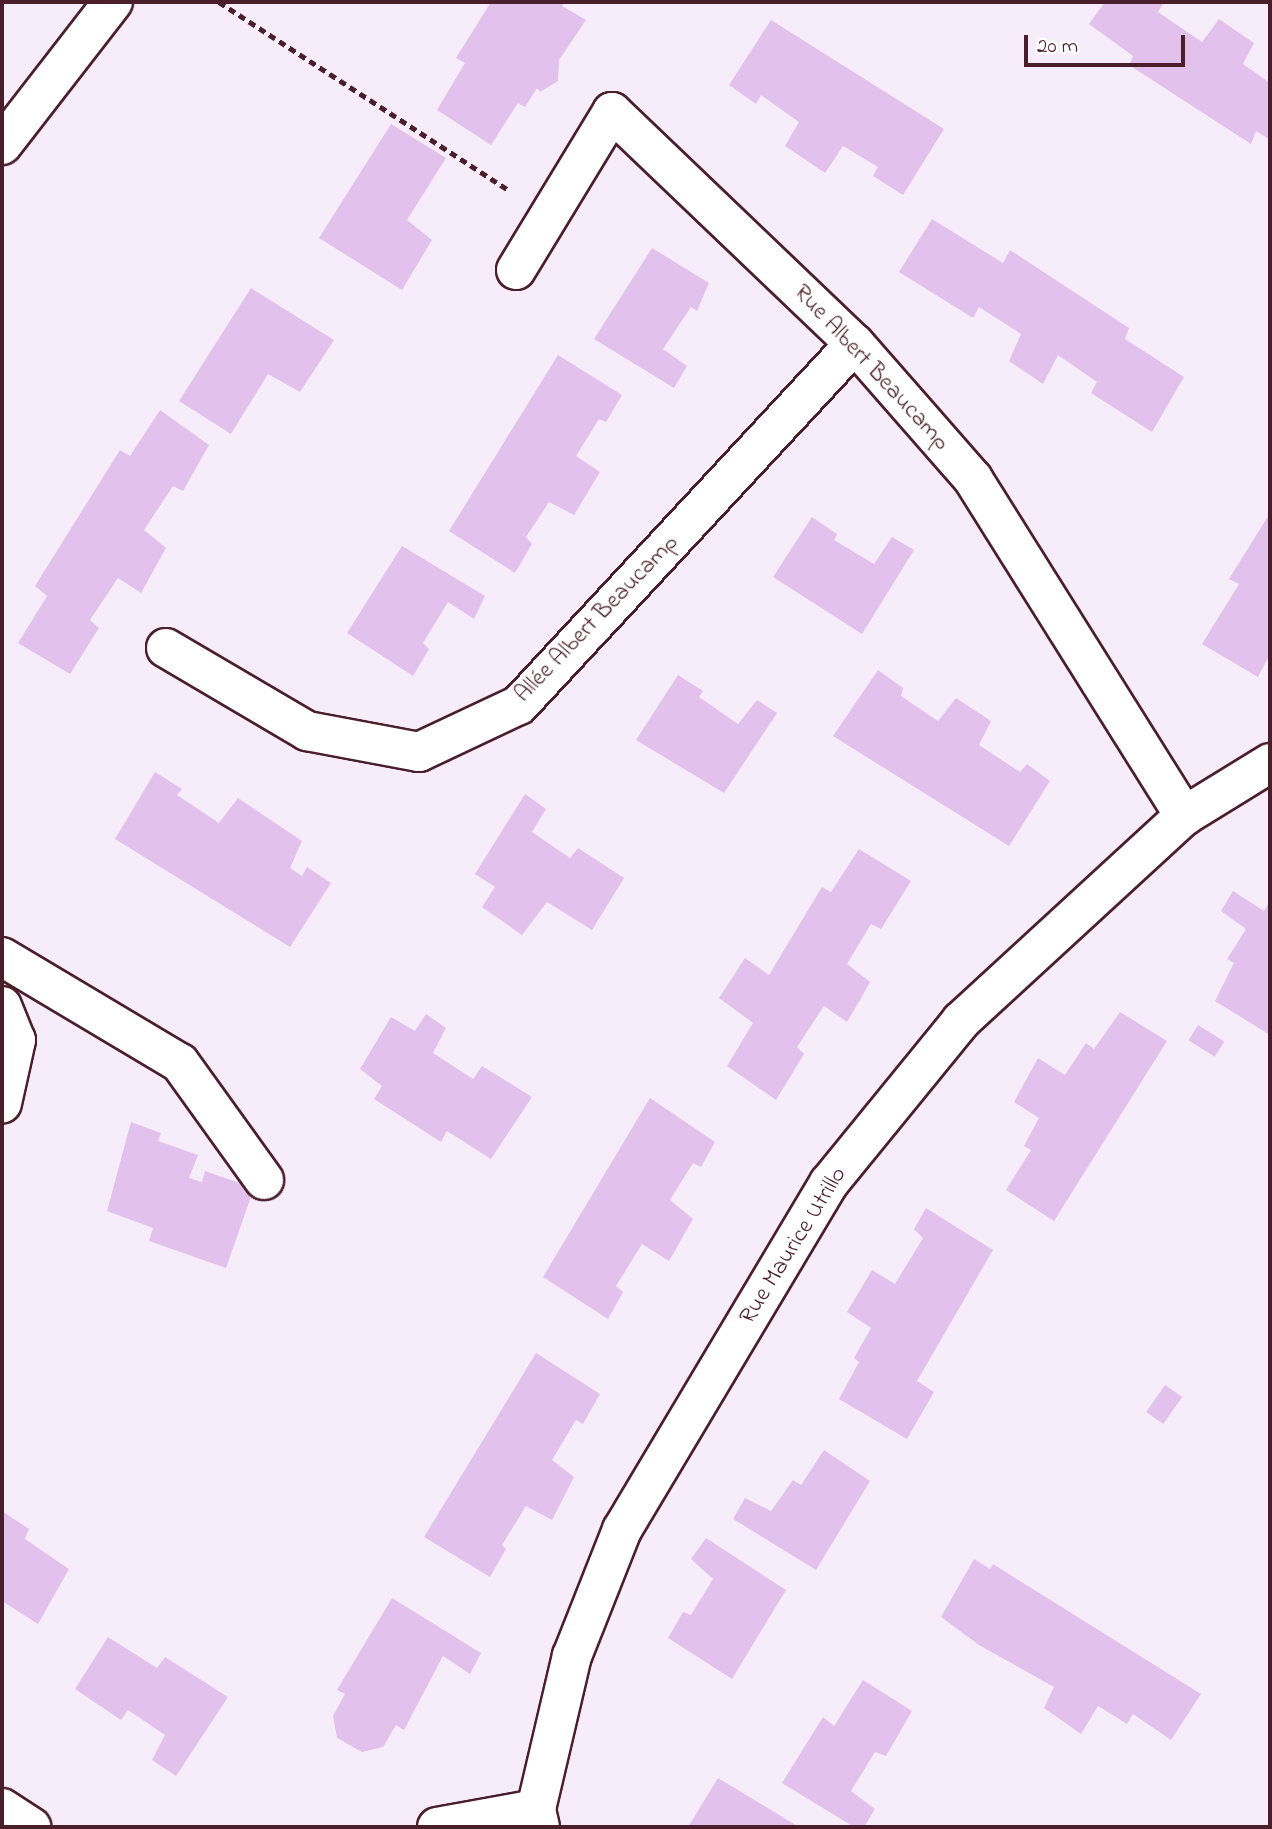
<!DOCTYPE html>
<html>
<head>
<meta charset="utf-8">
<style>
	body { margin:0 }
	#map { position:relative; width:1272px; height:1829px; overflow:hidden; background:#f7ecfa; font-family:"Indie Flower",sans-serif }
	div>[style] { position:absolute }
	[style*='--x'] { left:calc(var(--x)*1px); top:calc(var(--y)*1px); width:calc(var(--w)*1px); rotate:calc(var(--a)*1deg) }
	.building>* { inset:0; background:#e3c1ed; transform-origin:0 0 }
	.path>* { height:4.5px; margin-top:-2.25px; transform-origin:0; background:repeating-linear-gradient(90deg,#4a1f2b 0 7px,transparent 0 12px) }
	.roads { filter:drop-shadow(2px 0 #4a1f2b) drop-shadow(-2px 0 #4a1f2b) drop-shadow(0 2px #4a1f2b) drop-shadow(0 -2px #4a1f2b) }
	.minor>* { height:38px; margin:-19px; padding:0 19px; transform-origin:19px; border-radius:19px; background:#fff }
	span { translate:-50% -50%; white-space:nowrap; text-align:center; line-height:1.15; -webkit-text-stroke:5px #fff; paint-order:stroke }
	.street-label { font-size:24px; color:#4a1f2b }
	.frame { position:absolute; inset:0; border:4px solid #4a1f2b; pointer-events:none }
	.scale { position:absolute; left:1024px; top:35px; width:161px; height:32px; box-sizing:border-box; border:4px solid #4a1f2b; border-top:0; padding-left:9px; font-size:21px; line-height:24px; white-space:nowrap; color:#4a1f2b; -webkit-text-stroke:5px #fff; paint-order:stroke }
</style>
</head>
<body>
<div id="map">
	<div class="building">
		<i style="clip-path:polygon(491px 2px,565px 2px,562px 6px,586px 20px,559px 60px,558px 81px,540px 92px,537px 88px,525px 107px,518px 103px,491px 145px,437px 110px,465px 63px,456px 58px)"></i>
		<i style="clip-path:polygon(1105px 2px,1164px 2px,1158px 12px,1202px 42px,1219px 19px,1254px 43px,1243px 64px,1270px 83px,1270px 140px,1256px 131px,1251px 144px,1129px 65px,1133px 56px,1089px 24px)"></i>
		<i style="clip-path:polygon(771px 20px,944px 129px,903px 195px,873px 176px,878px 167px,843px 146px,825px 173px,785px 146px,799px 122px,761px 95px,756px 104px,729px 85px)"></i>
		<i style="clip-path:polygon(391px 124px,446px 158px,407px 220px,432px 240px,402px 290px,319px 238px)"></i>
		<i style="clip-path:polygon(932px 219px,1003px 263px,1010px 250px,1129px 328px,1125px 339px,1184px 377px,1152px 432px,1091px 393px,1097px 382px,1058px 355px,1043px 384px,1009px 361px,1021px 334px,979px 307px,973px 318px,899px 272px)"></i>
		<i style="clip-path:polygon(652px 248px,709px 283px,697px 311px,691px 307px,663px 349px,687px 366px,674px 388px,594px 339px)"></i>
		<i style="clip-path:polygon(251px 288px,334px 340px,300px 392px,268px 374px,231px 434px,179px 401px)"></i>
		<i style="clip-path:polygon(558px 355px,622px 395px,606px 422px,599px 419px,576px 456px,600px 472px,574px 515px,549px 502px,526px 537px,532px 544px,515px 573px,449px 531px)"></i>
		<i style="clip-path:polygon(160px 410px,209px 445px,183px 491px,173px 486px,144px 530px,166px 548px,141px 593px,118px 578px,90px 620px,99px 628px,70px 674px,18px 643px,47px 596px,35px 586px,120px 450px,130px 456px)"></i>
		<i style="clip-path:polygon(1270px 513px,1270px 654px,1258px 677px,1202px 644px,1239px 584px,1229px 579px)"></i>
		<i style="clip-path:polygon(812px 517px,837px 534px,834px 540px,874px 564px,892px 537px,914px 550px,862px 634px,773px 577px)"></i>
		<i style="clip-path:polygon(402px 546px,485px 596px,474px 619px,448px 602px,423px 643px,429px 649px,413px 676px,347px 633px)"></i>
		<i style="clip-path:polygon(878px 670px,903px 688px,901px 696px,938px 721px,956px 698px,991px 721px,979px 745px,1020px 772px,1027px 764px,1050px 781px,1009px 846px,833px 736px)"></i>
		<i style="clip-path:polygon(678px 675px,703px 691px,699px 697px,738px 724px,757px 700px,777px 713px,724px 793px,636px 740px)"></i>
		<i style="clip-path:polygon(155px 772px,182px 789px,177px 795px,219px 823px,238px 798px,302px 841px,290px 868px,302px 876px,307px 867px,331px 883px,290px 947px,115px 839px)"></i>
		<i style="clip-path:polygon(525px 794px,546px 809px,532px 832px,570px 858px,578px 848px,624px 878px,592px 930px,547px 902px,522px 935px,482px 907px,495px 887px,475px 874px)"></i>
		<i style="clip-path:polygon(859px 849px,911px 881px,881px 929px,871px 924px,847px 964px,870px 982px,860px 1000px,847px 1022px,824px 1006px,797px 1047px,804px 1054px,776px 1100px,727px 1066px,753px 1023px,719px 998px,745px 958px,769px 975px,822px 887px,831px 892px)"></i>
		<i style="clip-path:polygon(1233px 891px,1264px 911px,1270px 901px,1270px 1035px,1215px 1001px,1234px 963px,1227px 959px,1246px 929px,1221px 911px)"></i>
		<i style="clip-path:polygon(1120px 1012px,1167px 1041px,1054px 1221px,1006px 1190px,1031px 1150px,1024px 1146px,1039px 1118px,1014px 1102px,1038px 1058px,1065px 1075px,1086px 1043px,1094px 1049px)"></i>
		<i style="clip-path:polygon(426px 1014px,446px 1028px,433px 1053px,473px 1079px,482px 1066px,532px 1097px,491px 1159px,447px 1131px,441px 1142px,374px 1099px,382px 1086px,360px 1069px,391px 1017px,415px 1031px)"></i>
		<i style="left:1198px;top:1025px;width:31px;height:18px;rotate:32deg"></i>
		<i style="clip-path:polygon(650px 1098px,715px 1142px,701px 1167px,693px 1163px,670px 1200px,693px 1219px,669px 1261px,642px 1244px,616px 1286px,623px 1292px,608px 1319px,543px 1277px)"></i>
		<i style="clip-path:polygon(131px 1122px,161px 1133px,158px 1141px,198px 1155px,189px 1178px,202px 1182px,205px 1171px,254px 1188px,226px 1268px,149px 1241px,153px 1228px,107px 1211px)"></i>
		<i style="clip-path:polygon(926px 1208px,993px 1250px,917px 1381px,934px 1392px,907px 1439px,839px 1399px,859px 1362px,854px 1358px,871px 1328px,847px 1312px,872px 1270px,895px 1284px,923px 1238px,914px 1229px)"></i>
		<i style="clip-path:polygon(536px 1353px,600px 1394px,583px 1424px,576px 1420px,552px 1460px,574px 1477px,552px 1520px,526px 1506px,502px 1545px,506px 1549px,490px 1577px,424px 1537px)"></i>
		<i style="left:1165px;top:1385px;width:21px;height:33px;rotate:35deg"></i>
		<i style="clip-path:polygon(824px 1450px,870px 1481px,816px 1570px,733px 1519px,745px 1498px,771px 1511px,793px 1480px,801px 1485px)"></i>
		<i style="clip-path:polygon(2px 1511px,29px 1529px,25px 1539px,69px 1569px,38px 1624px,2px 1601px)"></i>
		<i style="clip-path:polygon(706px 1538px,786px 1590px,732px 1679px,668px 1638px,683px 1612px,691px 1615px,713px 1579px,691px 1559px)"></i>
		<i style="clip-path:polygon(974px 1559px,990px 1569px,993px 1564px,1201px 1694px,1171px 1740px,1133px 1714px,1127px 1724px,1098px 1706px,1081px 1734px,1044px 1708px,1054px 1687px,979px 1645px,941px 1617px)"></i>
		<i style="clip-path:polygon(392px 1598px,481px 1653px,470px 1674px,443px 1656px,404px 1730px,396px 1725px,383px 1747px,362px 1752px,337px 1738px,333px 1716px,345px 1694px,337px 1690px)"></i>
		<i style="clip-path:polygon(108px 1637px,157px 1668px,165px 1657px,228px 1697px,176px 1776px,152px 1760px,165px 1735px,128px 1710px,121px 1720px,75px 1689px)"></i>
		<i style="clip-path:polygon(863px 1680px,912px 1711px,886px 1756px,875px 1752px,851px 1791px,875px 1809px,864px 1827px,854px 1827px,782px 1783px,823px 1717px,834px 1726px)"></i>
		<i style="clip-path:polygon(718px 1778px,799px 1827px,688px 1827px)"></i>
	</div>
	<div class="path">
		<i style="--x:219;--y:2;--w:346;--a:33"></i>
	</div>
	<div class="roads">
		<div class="minor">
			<i style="--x:2;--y:145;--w:181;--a:-52.2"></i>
			<i style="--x:516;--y:270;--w:185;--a:-58.7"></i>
			<i style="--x:612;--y:112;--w:336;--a:43.7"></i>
			<i style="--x:855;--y:344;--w:179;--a:48.8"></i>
			<i style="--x:973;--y:479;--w:398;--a:57.9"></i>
			<i style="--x:166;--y:648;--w:164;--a:30.5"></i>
			<i style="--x:307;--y:731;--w:114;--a:10.6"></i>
			<i style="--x:419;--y:752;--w:110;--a:-25.2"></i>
			<i style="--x:519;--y:705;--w:493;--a:-47.1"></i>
			<i style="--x:2;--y:957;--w:207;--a:30.8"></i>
			<i style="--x:180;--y:1063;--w:144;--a:54.3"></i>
			<i style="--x:2;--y:1006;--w:37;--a:68"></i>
			<i style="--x:16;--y:1040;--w:65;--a:102.5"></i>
			<i style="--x:2;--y:1808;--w:35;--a:33"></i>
			<i style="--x:437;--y:1827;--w:101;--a:-10.3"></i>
			<i style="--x:540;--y:1827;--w:18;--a:-103"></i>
			<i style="--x:536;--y:1809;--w:157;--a:-76.8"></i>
			<i style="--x:572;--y:1656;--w:136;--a:-68.4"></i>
			<i style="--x:622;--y:1530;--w:404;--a:-59.2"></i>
			<i style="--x:829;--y:1183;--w:209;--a:-50.8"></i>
			<i style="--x:961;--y:1021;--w:303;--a:-42.6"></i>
			<i style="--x:1184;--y:816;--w:101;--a:-31.6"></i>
		</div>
	</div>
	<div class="street-label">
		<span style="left:871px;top:368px;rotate:47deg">Rue Albert Beaucamp</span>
		<span style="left:597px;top:619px;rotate:-46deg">Allée Albert Beaucamp</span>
		<span style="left:794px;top:1246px;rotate:-58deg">Rue Maurice Utrillo</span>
	</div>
	<div class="frame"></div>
	<div class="scale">20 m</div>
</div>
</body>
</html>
